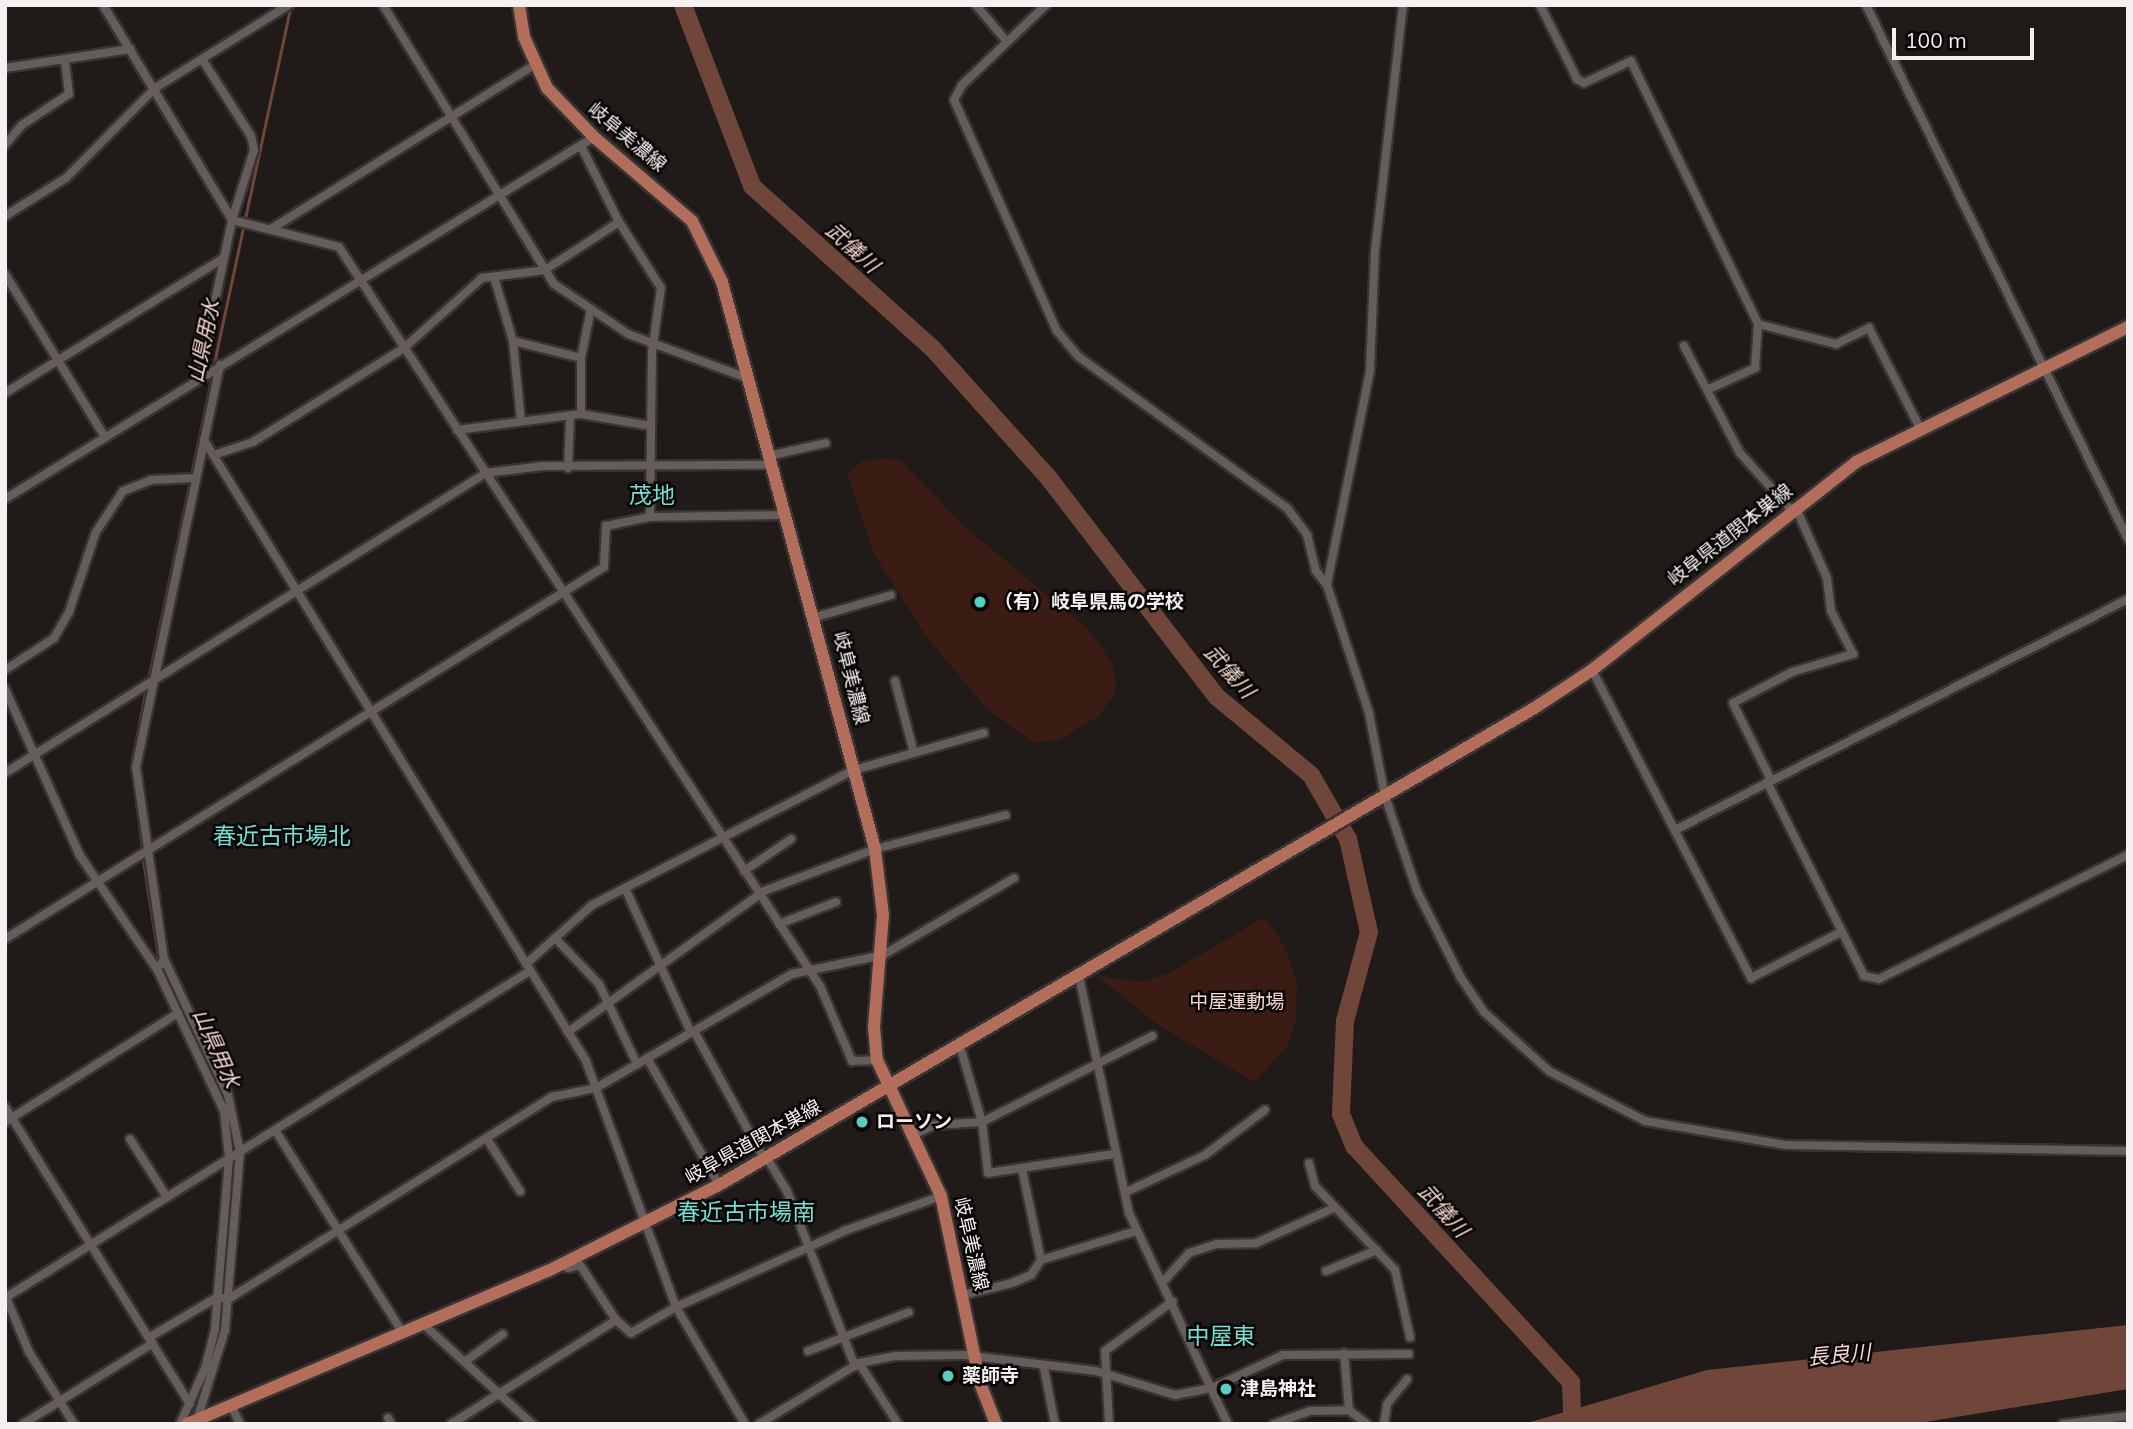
<!DOCTYPE html>
<html>
<head>
<meta charset="utf-8">
<style>
	body { margin:0 }
	#map { position:relative; width:2133px; height:1429px; overflow:hidden; background:#201a18; font-family:Mulish,"Noto Sans JP",sans-serif }
	div>[style] { position:absolute }
	[style*='--x'] { left:calc(var(--x)*1px); top:calc(var(--y)*1px); width:calc(var(--w)*1px); rotate:calc(var(--a)*1deg) }
	.green>* { inset:0; background:#3b1c14 }
	.water>* { inset:0; background:#70453a }
	.stream>* { height:2.5px; margin:-1.25px; padding:0 1.25px; transform-origin:1.25px; border-radius:1.25px; background:#70453a }
	.river>* { height:18px; margin:-9px; padding:0 9px; transform-origin:9px; border-radius:9px; background:#70453a }
	.roads { filter:drop-shadow(2px 0 #383433) drop-shadow(-2px 0 #383433) drop-shadow(0 2px #383433) drop-shadow(0 -2px #383433) }
	.minor>* { height:8px; margin:-4px; padding:0 4px; transform-origin:4px; border-radius:4px; background:#645d5b }
	.primary>* { height:12px; margin:-6px; padding:0 6px; transform-origin:6px; border-radius:6px; background:#b36d5b }
	.dots>* { width:19px; height:19px; translate:-50% -50%; box-sizing:border-box; border:4px solid #080605; border-radius:50% }
	span { translate:-50% -50%; white-space:nowrap; text-align:center; line-height:1.15; -webkit-text-stroke:5px #080605; paint-order:stroke }
	.street-label { font-size:19px; color:#f6f1f0 }
	.poi-label { font-size:19px; color:#f6f1f0; font-weight:700 }
	.left { translate:0 -50%; text-align:left }
	.park-label { font-size:19px; color:#f8d9d0 }
	.water-label { font-size:21px; color:#f7d7cf; font-style:italic }
	.quarter-label { font-size:23px; color:#76dfd3 }
	.frame { position:absolute; inset:0; border:7px solid #f6f1f0; pointer-events:none }
	.scale { position:absolute; left:1892px; top:28px; width:142px; height:32px; box-sizing:border-box; border:4px solid #f6f1f0; border-top:0; padding-left:9px; font-size:21px; line-height:24px; white-space:nowrap; color:#f6f1f0; -webkit-text-stroke:5px #080605; paint-order:stroke }
</style>
</head>
<body>
<div id="map">
	<div class="green">
		<i style="clip-path:polygon(884px 458px,900px 460px,967px 529px,1089px 630px,1112px 663px,1116px 683px,1115px 694px,1098px 717px,1058px 740px,1034px 743px,988px 710px,926px 636px,874px 554px,847px 473px,863px 461px)"></i>
		<i style="clip-path:polygon(1265px 917px,1284px 946px,1297px 982px,1296px 1022px,1287px 1046px,1254px 1082px,1160px 1026px,1097px 976px,1143px 982px,1169px 973px)"></i>
	</div>
	<div class="water">
		<i style="clip-path:polygon(2128px 1325px,2128px 1389px,1913px 1424px,1524px 1424px,1707px 1370px)"></i>
	</div>
	<div class="stream">
		<i style="--x:213;--y:368;--w:367;--a:-77.9"></i>
		<i style="--x:191;--y:475;--w:102;--a:-78.1"></i>
		<i style="--x:148;--y:680;--w:203;--a:-78.1"></i>
		<i style="--x:142;--y:850;--w:91;--a:-96.3"></i>
		<i style="--x:132;--y:760;--w:67;--a:-78.9"></i>
		<i style="--x:143;--y:856;--w:105;--a:81.3"></i>
		<i style="--x:162;--y:966;--w:154;--a:65.1"></i>
		<i style="--x:220;--y:1314;--w:158;--a:-84.5"></i>
		<i style="--x:190;--y:1415;--w:40;--a:-68"></i>
	</div>
	<div class="river">
		<i style="--x:683;--y:5;--w:194;--a:69.1"></i>
		<i style="--x:752;--y:186;--w:244;--a:42"></i>
		<i style="--x:933;--y:349;--w:172;--a:48.1"></i>
		<i style="--x:1048;--y:477;--w:277;--a:52.5"></i>
		<i style="--x:1217;--y:697;--w:122;--a:39.7"></i>
		<i style="--x:1311;--y:775;--w:74;--a:60"></i>
		<i style="--x:1348;--y:839;--w:95;--a:77.3"></i>
		<i style="--x:1369;--y:932;--w:92;--a:105.1"></i>
		<i style="--x:1345;--y:1021;--w:93;--a:92.5"></i>
		<i style="--x:1341;--y:1114;--w:35;--a:68"></i>
		<i style="--x:1354;--y:1146;--w:321;--a:47.4"></i>
		<i style="--x:1571;--y:1382;--w:34;--a:88"></i>
	</div>
	<div class="roads">
		<div class="minor">
			<i style="--x:103;--y:5;--w:251;--a:59"></i>
			<i style="--x:383;--y:5;--w:327;--a:58.5"></i>
			<i style="--x:554;--y:284;--w:89;--a:34"></i>
			<i style="--x:628;--y:334;--w:127;--a:20.3"></i>
			<i style="--x:976;--y:5;--w:48;--a:50"></i>
			<i style="--x:1046;--y:5;--w:116;--a:136.4"></i>
			<i style="--x:962;--y:85;--w:17;--a:118"></i>
			<i style="--x:954;--y:100;--w:253;--a:66"></i>
			<i style="--x:1057;--y:331;--w:34;--a:50"></i>
			<i style="--x:1079;--y:357;--w:257;--a:36"></i>
			<i style="--x:1287;--y:508;--w:34;--a:53"></i>
			<i style="--x:1307;--y:535;--w:37;--a:76"></i>
			<i style="--x:1316;--y:571;--w:18;--a:52"></i>
			<i style="--x:1403;--y:5;--w:247;--a:96.5"></i>
			<i style="--x:1375;--y:250;--w:121;--a:92.4"></i>
			<i style="--x:1370;--y:371;--w:218;--a:101.4"></i>
			<i style="--x:1327;--y:585;--w:135;--a:71.8"></i>
			<i style="--x:1369;--y:713;--w:85;--a:79.1"></i>
			<i style="--x:1385;--y:796;--w:100;--a:71.4"></i>
			<i style="--x:1417;--y:891;--w:97;--a:63.2"></i>
			<i style="--x:1461;--y:978;--w:41;--a:55.9"></i>
			<i style="--x:1484;--y:1012;--w:88;--a:42.2"></i>
			<i style="--x:1549;--y:1071;--w:108;--a:27.5"></i>
			<i style="--x:1645;--y:1121;--w:142;--a:9.7"></i>
			<i style="--x:1785;--y:1145;--w:343;--a:1"></i>
			<i style="--x:1540;--y:5;--w:83;--a:63.4"></i>
			<i style="--x:1577;--y:79;--w:8;--a:30"></i>
			<i style="--x:1584;--y:83;--w:52;--a:-25.1"></i>
			<i style="--x:1631;--y:61;--w:292;--a:64.2"></i>
			<i style="--x:1758;--y:324;--w:81;--a:14.4"></i>
			<i style="--x:1836;--y:344;--w:37;--a:-26"></i>
			<i style="--x:1869;--y:328;--w:114;--a:63"></i>
			<i style="--x:1866;--y:5;--w:595;--a:63.87"></i>
			<i style="--x:5;--y:68;--w:127;--a:-8.6"></i>
			<i style="--x:5;--y:145;--w:26;--a:-50"></i>
			<i style="--x:22;--y:125;--w:56;--a:-33.4"></i>
			<i style="--x:69;--y:94;--w:35;--a:-97"></i>
			<i style="--x:581;--y:146;--w:85;--a:63.4"></i>
			<i style="--x:619;--y:222;--w:78;--a:57.5"></i>
			<i style="--x:661;--y:288;--w:65;--a:98"></i>
			<i style="--x:652;--y:352;--w:165;--a:90.7"></i>
			<i style="--x:5;--y:216;--w:72;--a:-31.9"></i>
			<i style="--x:66;--y:178;--w:127;--a:-45.3"></i>
			<i style="--x:155;--y:88;--w:158;--a:-31.8"></i>
			<i style="--x:232;--y:220;--w:110;--a:14.2"></i>
			<i style="--x:339;--y:247;--w:882;--a:56.94"></i>
			<i style="--x:820;--y:986;--w:82;--a:66.9"></i>
			<i style="--x:852;--y:1061;--w:25;--a:-2"></i>
			<i style="--x:271;--y:229;--w:310;--a:-31.9"></i>
			<i style="--x:5;--y:274;--w:191;--a:58.5"></i>
			<i style="--x:494;--y:277;--w:67;--a:73.5"></i>
			<i style="--x:513;--y:341;--w:80;--a:84.3"></i>
			<i style="--x:513;--y:341;--w:70;--a:14"></i>
			<i style="--x:1684;--y:346;--w:121;--a:62.4"></i>
			<i style="--x:1740;--y:453;--w:78;--a:48.1"></i>
			<i style="--x:199;--y:378;--w:161;--a:-78.2"></i>
			<i style="--x:232;--y:220;--w:73;--a:-72.6"></i>
			<i style="--x:254;--y:150;--w:14;--a:-102"></i>
			<i style="--x:251;--y:136;--w:91;--a:-122.5"></i>
			<i style="--x:1709;--y:389;--w:51;--a:-24.5"></i>
			<i style="--x:1755;--y:368;--w:44;--a:-86.1"></i>
			<i style="--x:5;--y:393;--w:257;--a:-31.7"></i>
			<i style="--x:581;--y:414;--w:56;--a:-90"></i>
			<i style="--x:581;--y:358;--w:50;--a:-78.5"></i>
			<i style="--x:457;--y:430;--w:125;--a:-7.4"></i>
			<i style="--x:581;--y:414;--w:71;--a:9.7"></i>
			<i style="--x:204;--y:440;--w:729;--a:58.4"></i>
			<i style="--x:586;--y:1061;--w:262;--a:69.9"></i>
			<i style="--x:676;--y:1307;--w:136;--a:59.5"></i>
			<i style="--x:214;--y:455;--w:41;--a:-18.4"></i>
			<i style="--x:253;--y:442;--w:178;--a:-31.9"></i>
			<i style="--x:404;--y:348;--w:105;--a:-41.9"></i>
			<i style="--x:482;--y:278;--w:64;--a:-7.2"></i>
			<i style="--x:545;--y:270;--w:88;--a:-33"></i>
			<i style="--x:768;--y:456;--w:59;--a:-12.6"></i>
			<i style="--x:568;--y:468;--w:50;--a:-87.7"></i>
			<i style="--x:5;--y:499;--w:691;--a:-31.57"></i>
			<i style="--x:816;--y:617;--w:78;--a:-16.3"></i>
			<i style="--x:5;--y:670;--w:59;--a:-33.1"></i>
			<i style="--x:54;--y:638;--w:30;--a:-60"></i>
			<i style="--x:69;--y:612;--w:84;--a:-71.4"></i>
			<i style="--x:96;--y:532;--w:49;--a:-56.6"></i>
			<i style="--x:123;--y:491;--w:30;--a:-21"></i>
			<i style="--x:151;--y:480;--w:45;--a:-2.5"></i>
			<i style="--x:1592;--y:670;--w:347;--a:62.7"></i>
			<i style="--x:1751;--y:978;--w:101;--a:-27.1"></i>
			<i style="--x:895;--y:681;--w:74;--a:75.2"></i>
			<i style="--x:5;--y:689;--w:181;--a:65.8"></i>
			<i style="--x:79;--y:854;--w:139;--a:55.9"></i>
			<i style="--x:157;--y:969;--w:157;--a:64.7"></i>
			<i style="--x:224;--y:1111;--w:47;--a:83.9"></i>
			<i style="--x:229;--y:1158;--w:172;--a:94.7"></i>
			<i style="--x:215;--y:1329;--w:38;--a:104"></i>
			<i style="--x:206;--y:1366;--w:64;--a:114.1"></i>
			<i style="--x:5;--y:773;--w:567;--a:-31.95"></i>
			<i style="--x:486;--y:473;--w:57;--a:-7"></i>
			<i style="--x:543;--y:466;--w:228;--a:-0.3"></i>
			<i style="--x:1771;--y:780;--w:86;--a:-116.3"></i>
			<i style="--x:1733;--y:703;--w:67;--a:-27.7"></i>
			<i style="--x:1792;--y:672;--w:64;--a:-16.4"></i>
			<i style="--x:1853;--y:654;--w:48;--a:-117.1"></i>
			<i style="--x:1831;--y:611;--w:33;--a:-97"></i>
			<i style="--x:1827;--y:578;--w:77;--a:-113.9"></i>
			<i style="--x:1767;--y:782;--w:217;--a:63.4"></i>
			<i style="--x:1864;--y:976;--w:15;--a:11"></i>
			<i style="--x:1879;--y:979;--w:278;--a:-26.5"></i>
			<i style="--x:1675;--y:830;--w:508;--a:-27.02"></i>
			<i style="--x:744;--y:871;--w:57;--a:-34.2"></i>
			<i style="--x:625;--y:888;--w:159;--a:65.5"></i>
			<i style="--x:779;--y:924;--w:61;--a:-21.1"></i>
			<i style="--x:555;--y:938;--w:64;--a:46.3"></i>
			<i style="--x:599;--y:984;--w:89;--a:64.6"></i>
			<i style="--x:5;--y:939;--w:705;--a:-31.84"></i>
			<i style="--x:604;--y:567;--w:41;--a:-87.2"></i>
			<i style="--x:606;--y:526;--w:45;--a:-11.6"></i>
			<i style="--x:650;--y:517;--w:135;--a:-0.8"></i>
			<i style="--x:164;--y:959;--w:150;--a:64.8"></i>
			<i style="--x:228;--y:1095;--w:58;--a:78.1"></i>
			<i style="--x:240;--y:1152;--w:179;--a:94.8"></i>
			<i style="--x:225;--y:1330;--w:94;--a:107.3"></i>
			<i style="--x:526;--y:964;--w:89;--a:-41.8"></i>
			<i style="--x:592;--y:905;--w:295;--a:-27.3"></i>
			<i style="--x:854;--y:770;--w:135;--a:-15.9"></i>
			<i style="--x:157;--y:969;--w:12;--a:-55"></i>
			<i style="--x:164;--y:959;--w:194;--a:-98.3"></i>
			<i style="--x:136;--y:767;--w:411;--a:-78.2"></i>
			<i style="--x:1079;--y:976;--w:242;--a:78.1"></i>
			<i style="--x:1129;--y:1213;--w:233;--a:64.9"></i>
			<i style="--x:694;--y:1031;--w:146;--a:61.3"></i>
			<i style="--x:568;--y:1032;--w:241;--a:-35.7"></i>
			<i style="--x:764;--y:891;--w:119;--a:-20.7"></i>
			<i style="--x:875;--y:849;--w:135;--a:-14.5"></i>
			<i style="--x:960;--y:1046;--w:79;--a:73.9"></i>
			<i style="--x:982;--y:1122;--w:191;--a:-26.8"></i>
			<i style="--x:647;--y:1058;--w:146;--a:60.4"></i>
			<i style="--x:5;--y:1107;--w:350;--a:58.1"></i>
			<i style="--x:5;--y:1122;--w:204;--a:-32.2"></i>
			<i style="--x:275;--y:1130;--w:240;--a:57.8"></i>
			<i style="--x:912;--y:1136;--w:25;--a:-27"></i>
			<i style="--x:934;--y:1125;--w:48;--a:-3.6"></i>
			<i style="--x:982;--y:1122;--w:51;--a:83.3"></i>
			<i style="--x:988;--y:1173;--w:127;--a:-8.6"></i>
			<i style="--x:130;--y:1139;--w:69;--a:57.5"></i>
			<i style="--x:487;--y:1139;--w:62;--a:57.6"></i>
			<i style="--x:767;--y:1158;--w:39;--a:59"></i>
			<i style="--x:787;--y:1191;--w:188;--a:68.8"></i>
			<i style="--x:1309;--y:1163;--w:24;--a:75"></i>
			<i style="--x:1315;--y:1186;--w:116;--a:46.4"></i>
			<i style="--x:1395;--y:1270;--w:69;--a:77.4"></i>
			<i style="--x:1022;--y:1169;--w:93;--a:78.2"></i>
			<i style="--x:1126;--y:1192;--w:87;--a:-25.1"></i>
			<i style="--x:1205;--y:1155;--w:75;--a:-36.9"></i>
			<i style="--x:563;--y:1264;--w:6;--a:39"></i>
			<i style="--x:568;--y:1268;--w:12;--a:-14"></i>
			<i style="--x:580;--y:1265;--w:66;--a:56.8"></i>
			<i style="--x:1326;--y:1271;--w:55;--a:-22.4"></i>
			<i style="--x:1163;--y:1282;--w:39;--a:-48"></i>
			<i style="--x:1189;--y:1253;--w:29;--a:-18"></i>
			<i style="--x:1217;--y:1244;--w:39;--a:-1"></i>
			<i style="--x:1256;--y:1243;--w:85;--a:-24.2"></i>
			<i style="--x:963;--y:1295;--w:50;--a:-13.8"></i>
			<i style="--x:1012;--y:1283;--w:21;--a:-23"></i>
			<i style="--x:1031;--y:1275;--w:18;--a:-56"></i>
			<i style="--x:1041;--y:1260;--w:99;--a:-17"></i>
			<i style="--x:6;--y:1297;--w:60;--a:67.3"></i>
			<i style="--x:29;--y:1352;--w:85;--a:58"></i>
			<i style="--x:5;--y:1298;--w:619;--a:-31.92"></i>
			<i style="--x:216;--y:1298;--w:14;--a:0"></i>
			<i style="--x:230;--y:1298;--w:380;--a:-32"></i>
			<i style="--x:552;--y:1097;--w:45;--a:-11.6"></i>
			<i style="--x:596;--y:1088;--w:227;--a:-30.2"></i>
			<i style="--x:792;--y:974;--w:93;--a:-11.8"></i>
			<i style="--x:883;--y:955;--w:152;--a:-30.4"></i>
			<i style="--x:423;--y:1324;--w:148;--a:42.5"></i>
			<i style="--x:150;--y:1337;--w:77;--a:-30.6"></i>
			<i style="--x:808;--y:1351;--w:108;--a:-21.1"></i>
			<i style="--x:467;--y:1360;--w:44;--a:-35.8"></i>
			<i style="--x:859;--y:1363;--w:72;--a:57.4"></i>
			<i style="--x:1044;--y:1368;--w:57;--a:78.9"></i>
			<i style="--x:232;--y:1407;--w:19;--a:65"></i>
			<i style="--x:1349;--y:1410;--w:23;--a:38"></i>
			<i style="--x:388;--y:1418;--w:7;--a:63"></i>
			<i style="--x:23;--y:1424;--w:153;--a:-31.9"></i>
			<i style="--x:451;--y:1424;--w:195;--a:-32.2"></i>
			<i style="--x:616;--y:1320;--w:20;--a:41"></i>
			<i style="--x:631;--y:1333;--w:52;--a:-30"></i>
			<i style="--x:676;--y:1307;--w:184;--a:-24.3"></i>
			<i style="--x:844;--y:1231;--w:103;--a:-19.8"></i>
			<i style="--x:759;--y:1424;--w:117;--a:-31.4"></i>
			<i style="--x:859;--y:1363;--w:38;--a:-11"></i>
			<i style="--x:896;--y:1356;--w:68;--a:-0.8"></i>
			<i style="--x:964;--y:1355;--w:133;--a:6.9"></i>
			<i style="--x:1096;--y:1371;--w:83;--a:16.9"></i>
			<i style="--x:1175;--y:1395;--w:38;--a:-11"></i>
			<i style="--x:1212;--y:1388;--w:78;--a:-24.9"></i>
			<i style="--x:1283;--y:1355;--w:126;--a:-0.5"></i>
			<i style="--x:1109;--y:1424;--w:73;--a:-93.1"></i>
			<i style="--x:1105;--y:1351;--w:84;--a:-36.3"></i>
			<i style="--x:1274;--y:1424;--w:38;--a:-20"></i>
			<i style="--x:1310;--y:1411;--w:39;--a:-1"></i>
			<i style="--x:1349;--y:1410;--w:57;--a:-95"></i>
			<i style="--x:1384;--y:1424;--w:20;--a:-81"></i>
			<i style="--x:1387;--y:1404;--w:32;--a:-51"></i>
			<i style="--x:2063;--y:1424;--w:65;--a:-7"></i>
		</div>
		<div class="primary">
			<i style="--x:519;--y:5;--w:32;--a:81"></i>
			<i style="--x:524;--y:37;--w:56;--a:65.7"></i>
			<i style="--x:547;--y:88;--w:68;--a:46.2"></i>
			<i style="--x:594;--y:137;--w:129;--a:40.6"></i>
			<i style="--x:692;--y:221;--w:68;--a:63.8"></i>
			<i style="--x:722;--y:282;--w:587;--a:74.9"></i>
			<i style="--x:875;--y:849;--w:66;--a:83.1"></i>
			<i style="--x:883;--y:915;--w:112;--a:94.6"></i>
			<i style="--x:874;--y:1027;--w:33;--a:85"></i>
			<i style="--x:877;--y:1060;--w:150;--a:64.8"></i>
			<i style="--x:941;--y:1196;--w:191;--a:78.2"></i>
			<i style="--x:980;--y:1383;--w:44;--a:68.7"></i>
			<i style="--x:187;--y:1424;--w:392;--a:-23"></i>
			<i style="--x:548;--y:1271;--w:191;--a:-26.7"></i>
			<i style="--x:719;--y:1185;--w:947;--a:-30.33"></i>
			<i style="--x:1536;--y:707;--w:67;--a:-33.5"></i>
			<i style="--x:1592;--y:670;--w:336;--a:-38.2"></i>
			<i style="--x:1856;--y:462;--w:304;--a:-26.4"></i>
		</div>
	</div>
	<div class="dots">
		<i style="left:980px;top:602px;background:#57cec1"></i>
		<i style="left:862px;top:1122px;background:#57cec1"></i>
		<i style="left:948px;top:1376px;background:#57cec1"></i>
		<i style="left:1226px;top:1389px;background:#57cec1"></i>
	</div>
	<div class="street-label">
		<span style="left:627px;top:137px;rotate:40deg">岐阜美濃線</span>
		<span style="left:1730px;top:535px;rotate:-38deg">岐阜県道関本巣線</span>
		<span style="left:851px;top:678px;rotate:76deg">岐阜美濃線</span>
		<span style="left:753px;top:1142px;rotate:-29deg">岐阜県道関本巣線</span>
		<span style="left:971px;top:1244px;rotate:77deg">岐阜美濃線</span>
	</div>
	<div class="poi-label">
		<span class="left" style="left:994px;top:602px">（有）岐阜県馬の学校</span>
		<span class="left" style="left:876px;top:1122px">ローソン</span>
		<span class="left" style="left:962px;top:1376px">薬師寺</span>
		<span class="left" style="left:1240px;top:1389px">津島神社</span>
	</div>
	<div class="park-label">
		<span style="left:1237px;top:1002px">中屋運動場</span>
	</div>
	<div class="water-label">
		<span style="left:853px;top:247px;rotate:42deg">武儀川</span>
		<span style="left:203px;top:341px;rotate:-78deg">山県用水</span>
		<span style="left:1230px;top:671px;rotate:48deg">武儀川</span>
		<span style="left:217px;top:1048px;rotate:66deg">山県用水</span>
		<span style="left:1444px;top:1210px;rotate:48deg">武儀川</span>
		<span style="left:1839px;top:1354px;rotate:-5deg">長良川</span>
	</div>
	<div class="quarter-label">
		<span style="left:652px;top:495px">茂地</span>
		<span style="left:282px;top:836px">春近古市場北</span>
		<span style="left:746px;top:1212px">春近古市場南</span>
		<span style="left:1221px;top:1336px">中屋東</span>
	</div>
	<div class="frame"></div>
	<div class="scale">100 m</div>
</div>
</body>
</html>
